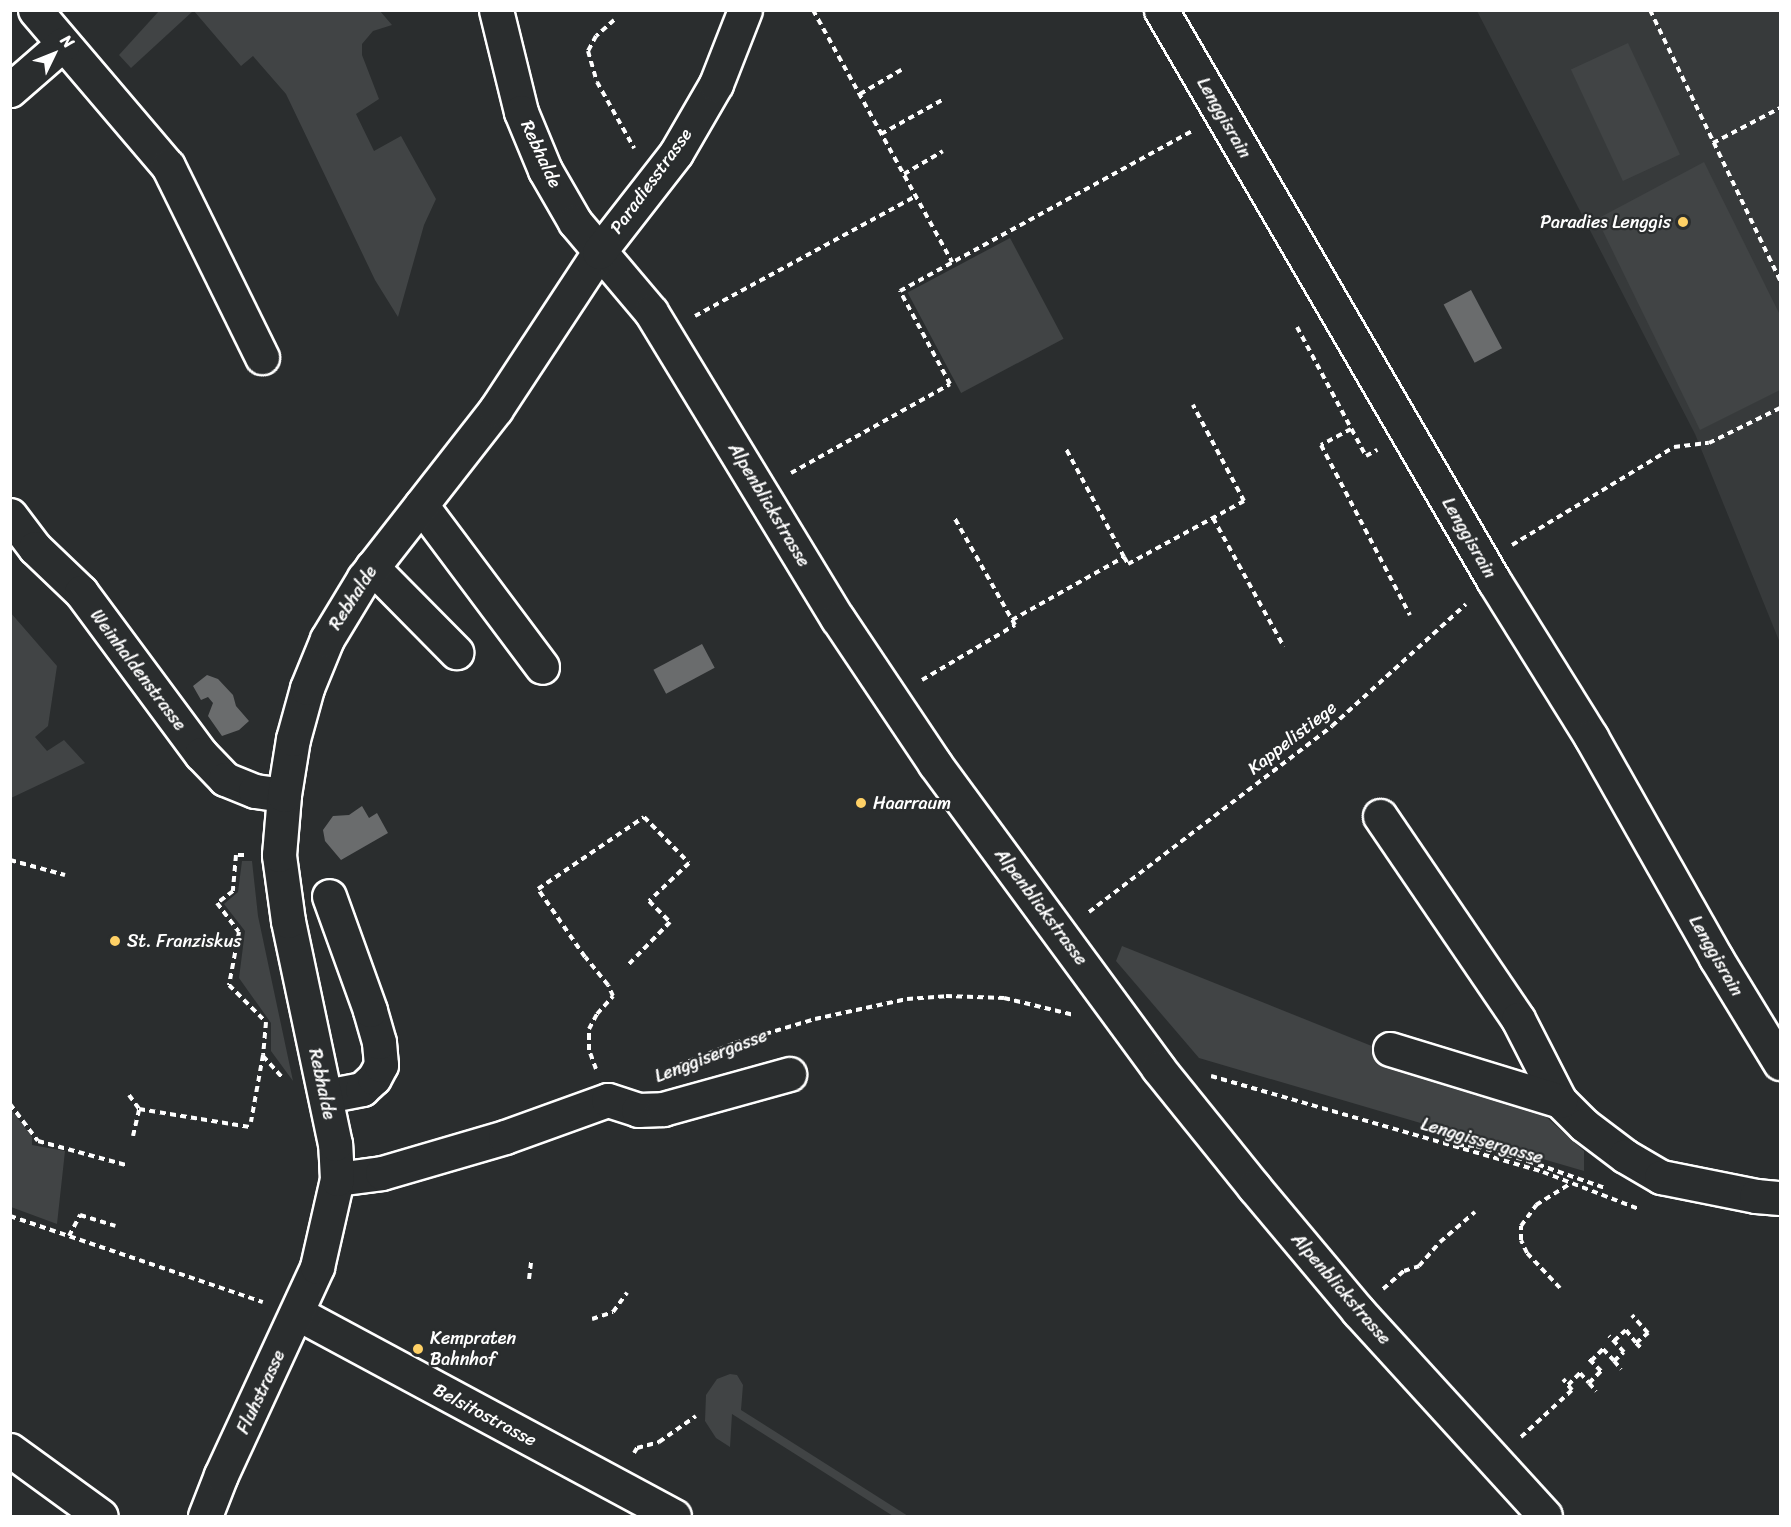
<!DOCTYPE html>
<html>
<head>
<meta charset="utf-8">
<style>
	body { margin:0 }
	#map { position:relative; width:1791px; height:1527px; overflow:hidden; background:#2a2d2e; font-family:Sriracha,sans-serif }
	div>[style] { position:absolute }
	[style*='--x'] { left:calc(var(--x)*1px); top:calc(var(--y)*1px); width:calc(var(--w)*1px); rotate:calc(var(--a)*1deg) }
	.built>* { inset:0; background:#373a3b }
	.green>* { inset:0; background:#414445; transform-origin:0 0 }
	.water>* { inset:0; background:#6a6c6d; transform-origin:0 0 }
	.path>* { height:4px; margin-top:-2px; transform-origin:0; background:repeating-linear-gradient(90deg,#fff 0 6px,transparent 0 10.5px) }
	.roads { filter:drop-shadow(2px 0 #fff) drop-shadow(-2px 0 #fff) drop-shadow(0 2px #fff) drop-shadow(0 -2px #fff) }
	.minor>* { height:33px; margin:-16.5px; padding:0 16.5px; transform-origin:16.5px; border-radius:16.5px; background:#2a2d2e }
	.dots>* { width:16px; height:16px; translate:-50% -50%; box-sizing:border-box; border:3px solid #2a2d2e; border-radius:50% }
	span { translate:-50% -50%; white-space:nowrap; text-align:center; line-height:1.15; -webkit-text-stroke:4.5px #2a2d2e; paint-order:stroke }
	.street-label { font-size:18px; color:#fff }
	.poi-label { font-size:18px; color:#fff }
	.right { translate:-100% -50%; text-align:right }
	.left { translate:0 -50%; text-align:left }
	.frame { position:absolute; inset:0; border:12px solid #fff; pointer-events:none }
	.north { position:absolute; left:24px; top:24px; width:60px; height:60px; -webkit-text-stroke:4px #2a2d2e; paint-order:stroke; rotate:47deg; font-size:16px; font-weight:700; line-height:24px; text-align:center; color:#fff }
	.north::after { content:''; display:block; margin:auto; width:21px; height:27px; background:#fff; clip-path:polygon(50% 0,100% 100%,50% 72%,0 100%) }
</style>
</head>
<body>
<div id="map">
	<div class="built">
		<i style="clip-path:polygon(1477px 11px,1780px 11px,1780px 643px,1695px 434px)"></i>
	</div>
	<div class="green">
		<i style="clip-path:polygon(159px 11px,193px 11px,131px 68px,119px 55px)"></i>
		<i style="clip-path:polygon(194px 11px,380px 11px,392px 25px,373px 31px,362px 44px,362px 55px,379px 99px,356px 114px,374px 151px,401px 136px,436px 199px,424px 225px,398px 317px,375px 280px,286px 94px,253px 56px,241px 66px)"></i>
		<i style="left:1628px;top:43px;width:123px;height:63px;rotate:65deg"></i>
		<i style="clip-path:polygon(1704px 162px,1780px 315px,1780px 390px,1700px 430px,1597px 219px)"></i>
		<i style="left:1010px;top:238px;width:114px;height:116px;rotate:62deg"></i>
		<i style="clip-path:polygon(10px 612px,57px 666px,48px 726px,35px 737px,47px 751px,64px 740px,85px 763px,11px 798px)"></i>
		<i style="clip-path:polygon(242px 861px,252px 861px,258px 916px,293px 1081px,271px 1051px,271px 1023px,239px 978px,245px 931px,224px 904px,238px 892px)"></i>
		<i style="clip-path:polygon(1122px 946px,1544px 1115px,1584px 1151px,1584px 1171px,1199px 1058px,1116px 961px)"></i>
		<i style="clip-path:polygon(10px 1108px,32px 1137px,32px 1145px,65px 1151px,57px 1224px,11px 1207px)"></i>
		<i style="clip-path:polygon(730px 1374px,737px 1375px,743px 1385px,741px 1410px,908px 1516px,893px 1516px,732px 1414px,730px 1447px,716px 1438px,705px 1421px,706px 1395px,717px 1379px)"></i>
	</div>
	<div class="water">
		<i style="left:1471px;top:290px;width:66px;height:31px;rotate:62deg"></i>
		<i style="left:702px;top:644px;width:27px;height:55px;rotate:62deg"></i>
		<i style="clip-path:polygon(207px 675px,218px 679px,233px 695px,236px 706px,249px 721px,239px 730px,222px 736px,208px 716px,213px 703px,208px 697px,201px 700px,193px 686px)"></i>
		<i style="clip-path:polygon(362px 806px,369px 818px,377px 813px,388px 833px,341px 860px,325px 841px,323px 830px,333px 816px,349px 815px)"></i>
	</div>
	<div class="path">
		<i style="--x:813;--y:10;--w:288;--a:61.1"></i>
		<i style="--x:1650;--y:10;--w:300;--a:64.3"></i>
		<i style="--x:614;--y:20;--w:24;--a:138"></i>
		<i style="--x:596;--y:36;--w:17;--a:118"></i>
		<i style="--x:588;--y:51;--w:32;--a:74"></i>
		<i style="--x:597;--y:82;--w:76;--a:60.7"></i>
		<i style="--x:860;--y:94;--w:48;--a:-30.3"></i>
		<i style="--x:881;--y:134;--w:70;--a:-29.1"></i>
		<i style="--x:1713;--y:143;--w:76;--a:-27.6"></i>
		<i style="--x:904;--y:174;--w:45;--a:-30.5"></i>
		<i style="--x:695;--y:316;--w:251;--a:-28.5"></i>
		<i style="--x:1297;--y:327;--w:146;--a:61.9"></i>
		<i style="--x:1366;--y:456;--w:13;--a:-29"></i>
		<i style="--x:1351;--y:429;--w:34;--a:152"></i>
		<i style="--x:1321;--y:445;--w:192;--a:62.4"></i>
		<i style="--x:791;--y:473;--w:182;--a:-29.2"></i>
		<i style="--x:950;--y:384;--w:106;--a:-118.3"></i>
		<i style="--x:900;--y:291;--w:332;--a:-28.7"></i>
		<i style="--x:1213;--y:518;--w:147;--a:61.2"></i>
		<i style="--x:1512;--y:545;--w:189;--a:-31.2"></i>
		<i style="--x:1674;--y:447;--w:35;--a:-7"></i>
		<i style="--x:1709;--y:443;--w:79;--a:-26.2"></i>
		<i style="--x:1124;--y:557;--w:8;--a:60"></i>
		<i style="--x:1128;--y:564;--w:132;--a:-28.5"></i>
		<i style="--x:1244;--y:501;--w:109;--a:-118"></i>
		<i style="--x:1012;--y:620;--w:129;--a:-29.4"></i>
		<i style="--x:1124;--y:557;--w:125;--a:-118.2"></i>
		<i style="--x:922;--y:680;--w:108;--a:-30.6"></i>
		<i style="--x:1015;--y:625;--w:122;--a:-119.5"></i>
		<i style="--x:244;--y:855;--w:8;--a:180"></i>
		<i style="--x:236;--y:855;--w:36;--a:95"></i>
		<i style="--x:233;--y:891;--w:20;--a:143"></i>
		<i style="--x:217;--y:903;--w:36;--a:53"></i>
		<i style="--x:239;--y:932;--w:54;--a:100.7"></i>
		<i style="--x:229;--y:985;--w:52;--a:45"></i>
		<i style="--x:266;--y:1022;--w:33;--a:95"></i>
		<i style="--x:263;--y:1055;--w:68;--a:100.2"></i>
		<i style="--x:10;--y:860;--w:57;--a:15.3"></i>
		<i style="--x:1089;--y:912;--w:306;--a:-37.4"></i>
		<i style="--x:1332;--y:726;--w:181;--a:-42.3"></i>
		<i style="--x:263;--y:1056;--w:31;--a:48"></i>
		<i style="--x:679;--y:1065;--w:60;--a:-21.4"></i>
		<i style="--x:735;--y:1043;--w:84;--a:-16.7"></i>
		<i style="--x:815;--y:1019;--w:94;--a:-12.3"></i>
		<i style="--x:907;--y:999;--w:39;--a:-4"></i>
		<i style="--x:946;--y:996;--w:58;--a:2"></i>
		<i style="--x:1004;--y:998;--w:72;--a:13.7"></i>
		<i style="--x:596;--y:1069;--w:20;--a:-110"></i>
		<i style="--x:589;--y:1050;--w:21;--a:-90"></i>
		<i style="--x:589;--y:1029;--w:17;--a:-62"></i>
		<i style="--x:597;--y:1014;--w:24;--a:-48"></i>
		<i style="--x:613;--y:996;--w:12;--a:-114"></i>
		<i style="--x:608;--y:985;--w:36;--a:-129"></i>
		<i style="--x:585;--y:957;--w:83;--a:-124.7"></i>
		<i style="--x:538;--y:889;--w:128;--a:-34.2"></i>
		<i style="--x:644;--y:817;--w:64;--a:45.6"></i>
		<i style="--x:689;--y:863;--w:55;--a:136.5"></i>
		<i style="--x:649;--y:901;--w:30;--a:45"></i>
		<i style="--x:670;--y:922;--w:60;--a:134.3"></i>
		<i style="--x:1211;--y:1076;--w:346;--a:16.1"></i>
		<i style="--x:1543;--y:1172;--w:103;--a:21.1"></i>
		<i style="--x:129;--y:1095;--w:17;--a:54"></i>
		<i style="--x:139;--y:1109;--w:112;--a:9.2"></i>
		<i style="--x:10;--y:1104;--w:46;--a:52.9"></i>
		<i style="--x:38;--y:1141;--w:91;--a:15.3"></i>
		<i style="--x:133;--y:1136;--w:28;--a:-77"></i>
		<i style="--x:1458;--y:1145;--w:18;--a:3"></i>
		<i style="--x:1476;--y:1146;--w:54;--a:16.1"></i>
		<i style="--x:1528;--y:1161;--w:82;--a:19.3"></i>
		<i style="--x:10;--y:1216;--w:267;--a:18.8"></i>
		<i style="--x:69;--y:1236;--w:24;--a:-62"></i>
		<i style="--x:80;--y:1215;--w:37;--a:17"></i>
		<i style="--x:529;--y:1279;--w:17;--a:-83"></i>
		<i style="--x:1560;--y:1288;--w:48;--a:-133.3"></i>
		<i style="--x:1527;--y:1253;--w:14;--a:-115"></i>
		<i style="--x:1521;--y:1240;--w:14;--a:-90"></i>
		<i style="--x:1521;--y:1226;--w:26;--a:-54"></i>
		<i style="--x:1536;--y:1205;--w:39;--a:-32"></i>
		<i style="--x:1383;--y:1289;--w:28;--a:-41"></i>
		<i style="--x:1404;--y:1271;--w:16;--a:-18"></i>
		<i style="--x:1419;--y:1266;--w:32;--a:-49"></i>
		<i style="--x:1440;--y:1242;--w:46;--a:-40.6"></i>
		<i style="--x:592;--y:1319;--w:22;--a:-18"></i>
		<i style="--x:613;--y:1312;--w:24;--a:-54"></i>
		<i style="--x:1614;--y:1341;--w:16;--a:-43"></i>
		<i style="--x:1626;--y:1330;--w:16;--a:52"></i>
		<i style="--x:1636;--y:1343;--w:16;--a:-40"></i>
		<i style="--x:1648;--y:1333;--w:24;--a:-132"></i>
		<i style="--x:1636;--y:1343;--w:8;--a:45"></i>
		<i style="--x:1591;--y:1361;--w:17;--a:-45"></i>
		<i style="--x:1603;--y:1349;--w:16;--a:47"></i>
		<i style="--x:1614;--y:1361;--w:13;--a:-42"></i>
		<i style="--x:1624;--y:1352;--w:22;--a:-133"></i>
		<i style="--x:1614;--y:1361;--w:11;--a:49"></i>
		<i style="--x:1589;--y:1383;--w:11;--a:49"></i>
		<i style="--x:1568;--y:1385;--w:17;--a:-45"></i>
		<i style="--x:1580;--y:1373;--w:13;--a:48"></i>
		<i style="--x:1589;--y:1383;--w:17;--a:-45"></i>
		<i style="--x:1601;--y:1371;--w:20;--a:-135"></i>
		<i style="--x:1521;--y:1437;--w:69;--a:-42.7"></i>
		<i style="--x:1572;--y:1390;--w:14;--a:-129"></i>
		<i style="--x:634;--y:1453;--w:6;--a:-59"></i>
		<i style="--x:637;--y:1448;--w:23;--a:-15"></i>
		<i style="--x:659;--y:1442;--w:45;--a:-35.1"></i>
	</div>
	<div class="roads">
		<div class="minor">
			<i style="--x:35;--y:10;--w:205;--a:49.6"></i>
			<i style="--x:168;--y:166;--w:213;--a:63.8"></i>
			<i style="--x:496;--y:10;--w:105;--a:76.2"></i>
			<i style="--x:521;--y:112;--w:63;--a:67.5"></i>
			<i style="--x:545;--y:170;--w:60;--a:60"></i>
			<i style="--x:575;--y:222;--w:118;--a:49.8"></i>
			<i style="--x:651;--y:312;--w:359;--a:58.7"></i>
			<i style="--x:838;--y:619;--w:174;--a:56.2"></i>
			<i style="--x:935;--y:764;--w:377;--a:53.7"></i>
			<i style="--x:1158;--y:1068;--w:153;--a:51.1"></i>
			<i style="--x:1254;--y:1187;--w:162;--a:50"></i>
			<i style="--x:1358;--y:1311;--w:277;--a:47.6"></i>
			<i style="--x:1161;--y:10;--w:661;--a:59.75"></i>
			<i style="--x:1494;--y:581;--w:184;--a:58.1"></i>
			<i style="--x:1591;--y:737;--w:254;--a:60.5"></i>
			<i style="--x:1716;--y:958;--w:123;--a:58.6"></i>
			<i style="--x:10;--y:90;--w:70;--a:-41"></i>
			<i style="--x:421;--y:505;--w:202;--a:53.2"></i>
			<i style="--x:10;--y:515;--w:41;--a:52.9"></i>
			<i style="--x:35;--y:548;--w:64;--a:43.7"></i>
			<i style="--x:81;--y:592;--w:202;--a:53.5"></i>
			<i style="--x:201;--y:754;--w:35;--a:46"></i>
			<i style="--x:225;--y:779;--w:32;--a:22"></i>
			<i style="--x:255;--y:791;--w:29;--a:8"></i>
			<i style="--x:372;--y:567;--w:120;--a:45.3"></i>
			<i style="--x:1380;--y:816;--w:245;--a:55.8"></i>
			<i style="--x:1518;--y:1019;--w:92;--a:62.9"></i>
			<i style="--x:1560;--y:1101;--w:34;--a:45"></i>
			<i style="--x:1584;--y:1125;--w:51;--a:37.1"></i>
			<i style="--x:1625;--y:1156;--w:42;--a:30.3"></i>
			<i style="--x:1661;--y:1177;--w:97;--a:11.3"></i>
			<i style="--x:1756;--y:1196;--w:24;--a:5"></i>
			<i style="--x:1390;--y:1049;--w:178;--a:17"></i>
			<i style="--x:326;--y:1096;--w:37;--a:-11"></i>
			<i style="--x:362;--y:1089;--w:16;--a:-43"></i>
			<i style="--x:374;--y:1078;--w:15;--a:-62"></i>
			<i style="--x:381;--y:1065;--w:23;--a:-95"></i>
			<i style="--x:379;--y:1042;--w:33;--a:-106"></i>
			<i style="--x:370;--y:1010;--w:121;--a:-109.8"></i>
			<i style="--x:337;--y:1179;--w:45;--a:-7.6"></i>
			<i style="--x:382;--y:1173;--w:128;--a:-16.3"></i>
			<i style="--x:505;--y:1137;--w:109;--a:-19.8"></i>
			<i style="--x:608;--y:1100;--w:32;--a:18"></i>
			<i style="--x:638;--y:1110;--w:25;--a:-2"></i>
			<i style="--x:663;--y:1109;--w:131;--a:-15.5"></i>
			<i style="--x:297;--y:1313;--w:428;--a:28.3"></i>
			<i style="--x:10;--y:1450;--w:112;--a:36"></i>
			<i style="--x:205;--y:1516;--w:44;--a:-68.7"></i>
			<i style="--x:221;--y:1475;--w:229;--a:-65.2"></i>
			<i style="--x:317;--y:1267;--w:90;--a:-77.2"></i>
			<i style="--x:337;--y:1179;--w:35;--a:-93"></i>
			<i style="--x:335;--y:1144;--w:228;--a:-101.9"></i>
			<i style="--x:288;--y:921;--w:67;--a:-97.8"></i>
			<i style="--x:279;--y:855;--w:60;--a:-85.2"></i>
			<i style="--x:284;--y:795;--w:57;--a:-80.9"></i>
			<i style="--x:293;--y:739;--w:53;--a:-74.6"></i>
			<i style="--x:307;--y:688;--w:53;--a:-67.8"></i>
			<i style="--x:327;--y:639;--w:71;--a:-58.8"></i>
			<i style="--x:364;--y:578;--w:214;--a:-52"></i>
			<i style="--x:496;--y:409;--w:188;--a:-56.7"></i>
			<i style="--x:599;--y:252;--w:125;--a:-52.1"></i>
			<i style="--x:676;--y:153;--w:80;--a:-59.9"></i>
			<i style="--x:716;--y:84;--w:79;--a:-68.6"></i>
		</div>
	</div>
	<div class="dots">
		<i style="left:1683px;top:222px;background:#ffd166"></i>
		<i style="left:861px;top:803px;background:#ffd166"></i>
		<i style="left:115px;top:941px;background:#ffd166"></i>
		<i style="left:418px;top:1349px;background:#ffd166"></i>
	</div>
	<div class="street-label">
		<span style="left:1224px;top:118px;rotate:60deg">Lenggisrain</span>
		<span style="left:541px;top:154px;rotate:65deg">Rebhalde</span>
		<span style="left:651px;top:181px;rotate:-54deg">Paradiesstrasse</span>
		<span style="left:769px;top:505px;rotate:59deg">Alpenblickstrasse</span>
		<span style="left:1469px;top:538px;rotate:60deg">Lenggisrain</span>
		<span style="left:353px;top:598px;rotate:-57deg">Rebhalde</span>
		<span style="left:138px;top:670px;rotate:53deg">Weinhaldenstrasse</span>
		<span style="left:1292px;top:738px;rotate:-38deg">Kappelistiege</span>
		<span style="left:1041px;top:907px;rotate:53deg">Alpenblickstrasse</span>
		<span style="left:1716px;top:956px;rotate:60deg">Lenggisrain</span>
		<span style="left:711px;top:1056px;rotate:-21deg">Lenggisergasse</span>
		<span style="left:322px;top:1084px;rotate:78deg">Rebhalde</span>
		<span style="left:1482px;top:1141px;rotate:16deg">Lenggissergasse</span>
		<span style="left:1341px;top:1289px;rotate:49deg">Alpenblickstrasse</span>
		<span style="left:261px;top:1392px;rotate:-65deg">Fluhstrasse</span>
		<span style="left:485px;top:1415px;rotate:28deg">Belsitostrasse</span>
	</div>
	<div class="poi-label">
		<span class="right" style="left:1671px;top:222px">Paradies Lenggis</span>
		<span class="left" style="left:873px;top:803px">Haarraum</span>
		<span class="left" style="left:127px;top:941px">St. Franziskus</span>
		<span class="left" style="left:430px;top:1349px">Kempraten<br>Bahnhof</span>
	</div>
	<div class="frame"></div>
	<div class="north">N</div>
</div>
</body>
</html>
